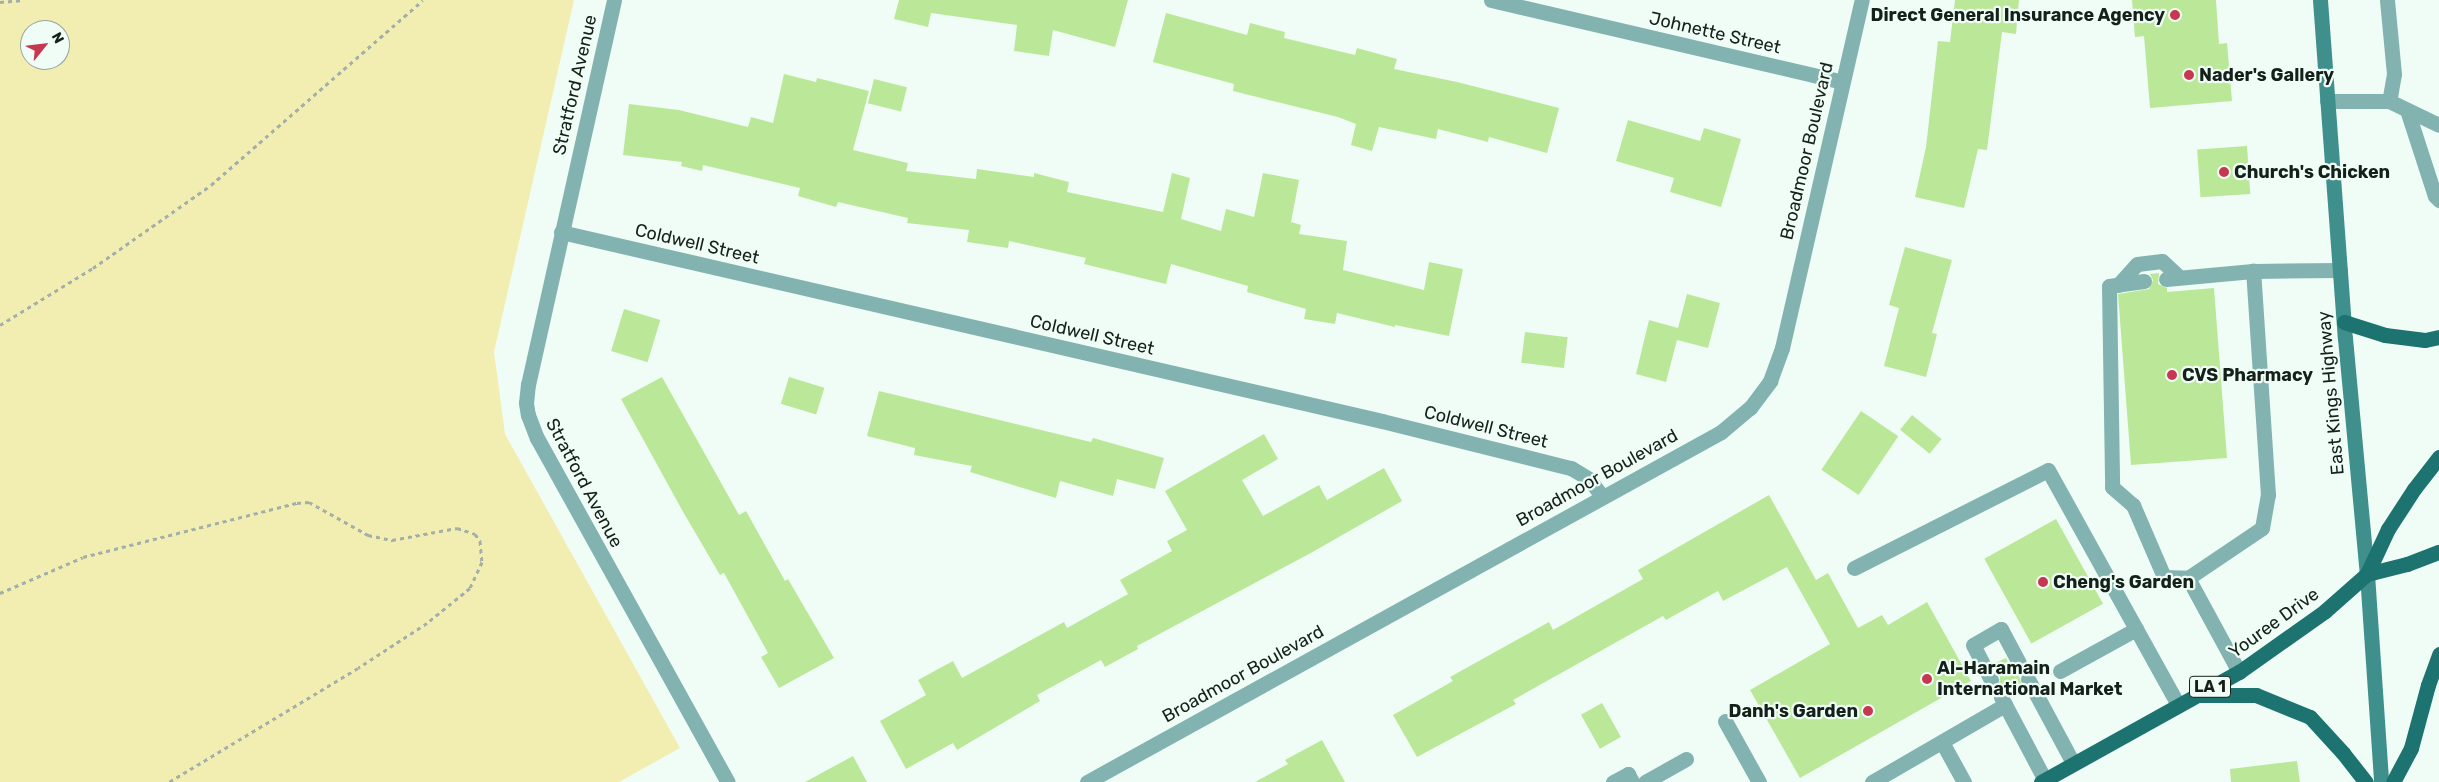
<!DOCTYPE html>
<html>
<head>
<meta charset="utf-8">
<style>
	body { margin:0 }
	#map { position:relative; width:2439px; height:782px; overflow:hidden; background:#f0fdf6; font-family:Rubik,sans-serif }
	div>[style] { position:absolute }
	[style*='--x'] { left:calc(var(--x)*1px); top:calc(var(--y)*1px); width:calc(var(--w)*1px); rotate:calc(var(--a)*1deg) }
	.green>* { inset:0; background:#f2edb1 }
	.building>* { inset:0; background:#bae898; transform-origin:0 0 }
	.path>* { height:3px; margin-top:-1.5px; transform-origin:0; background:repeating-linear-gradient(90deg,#a3b0a9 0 4px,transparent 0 8px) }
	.lane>* { height:15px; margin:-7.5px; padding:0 7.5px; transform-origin:7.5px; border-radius:7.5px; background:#82b3b0 }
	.street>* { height:15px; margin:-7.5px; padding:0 7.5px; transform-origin:7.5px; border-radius:7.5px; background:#82b3b0 }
	.secondary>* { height:15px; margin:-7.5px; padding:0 7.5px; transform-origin:7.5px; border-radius:7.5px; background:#3f908c }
	.primary>* { height:15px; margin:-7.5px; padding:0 7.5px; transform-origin:7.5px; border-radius:7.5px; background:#1c7370 }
	.dots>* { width:14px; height:14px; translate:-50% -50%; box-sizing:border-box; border:2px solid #f0fdf6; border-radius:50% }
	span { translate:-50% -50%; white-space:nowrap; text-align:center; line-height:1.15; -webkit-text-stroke:4.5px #f0fdf6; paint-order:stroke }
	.shield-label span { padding:1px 4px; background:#f0fdf6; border:1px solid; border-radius:4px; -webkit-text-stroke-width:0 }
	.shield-label { font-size:16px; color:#14201a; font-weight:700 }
	.poi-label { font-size:18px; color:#14201a; font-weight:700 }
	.right { translate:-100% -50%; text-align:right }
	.left { translate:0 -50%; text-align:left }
	.street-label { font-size:18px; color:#14201a }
	.north { position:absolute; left:20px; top:20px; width:50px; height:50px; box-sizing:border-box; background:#f0fdf6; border:1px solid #98a59e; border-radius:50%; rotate:61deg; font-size:14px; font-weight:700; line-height:20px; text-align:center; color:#14201a }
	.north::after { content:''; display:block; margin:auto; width:18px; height:22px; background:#c7374f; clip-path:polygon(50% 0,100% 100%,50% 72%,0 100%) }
</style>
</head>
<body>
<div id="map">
	<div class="green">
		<i style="clip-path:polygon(evenodd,0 0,574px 0,494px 352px,505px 434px,680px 748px,619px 782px,0 782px,0 0,30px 30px,60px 30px,60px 60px,30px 60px,30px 30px)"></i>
	</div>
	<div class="building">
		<i style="clip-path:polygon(899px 0,1128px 0,1115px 47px,1053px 30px,1049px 56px,1014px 51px,1017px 25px,931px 13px,928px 27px,894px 19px)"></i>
		<i style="clip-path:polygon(1955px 0,2019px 0,2016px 34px,2002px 32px,1987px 150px,1978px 149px,1964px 208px,1915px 197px,1926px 147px,1938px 41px,1950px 42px)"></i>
		<i style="clip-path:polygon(2132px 0,2216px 0,2219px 44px,2227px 43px,2232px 101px,2150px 108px,2144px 36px,2135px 37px)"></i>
		<i style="clip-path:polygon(1166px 13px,1247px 35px,1250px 23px,1285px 32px,1284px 38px,1355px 55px,1357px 48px,1397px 59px,1394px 69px,1457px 82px,1559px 108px,1547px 153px,1489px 137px,1488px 142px,1438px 129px,1436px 139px,1379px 127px,1372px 151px,1351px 145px,1356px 124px,1338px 117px,1233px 91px,1234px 84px,1153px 62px)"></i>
		<i style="clip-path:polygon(784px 74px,816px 82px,817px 78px,869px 91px,853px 150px,908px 163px,906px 171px,976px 179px,977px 169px,1034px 177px,1034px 173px,1069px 182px,1067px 192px,1163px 212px,1172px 173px,1190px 178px,1181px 219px,1221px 231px,1226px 209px,1254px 217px,1263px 173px,1299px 180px,1291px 222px,1301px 225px,1299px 234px,1347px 241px,1343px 270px,1424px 290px,1429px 262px,1463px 269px,1449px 336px,1395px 325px,1395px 327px,1337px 313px,1335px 324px,1304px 319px,1306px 309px,1247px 292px,1248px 286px,1171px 264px,1166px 284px,1084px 264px,1086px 258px,1009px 241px,1008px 248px,967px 242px,969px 230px,907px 223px,908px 218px,838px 202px,836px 207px,798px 196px,800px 188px,703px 165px,702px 171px,681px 166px,682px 162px,623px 155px,629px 104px,679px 110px,748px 127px,751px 117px,773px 123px)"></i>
		<i style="left:874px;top:79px;width:34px;height:25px;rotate:14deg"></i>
		<i style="clip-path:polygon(1628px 120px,1700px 141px,1704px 128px,1741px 139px,1721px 207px,1670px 192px,1674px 178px,1616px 161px)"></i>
		<i style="left:2247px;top:146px;width:48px;height:50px;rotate:86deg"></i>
		<i style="clip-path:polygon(1905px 247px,1952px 260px,1932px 333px,1937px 334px,1926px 377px,1884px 366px,1899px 308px,1889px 305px)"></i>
		<i style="clip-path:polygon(2159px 273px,2158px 284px,2167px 288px,2167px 292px,2214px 288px,2227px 458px,2131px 465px,2118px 294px,2149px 289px,2153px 280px,2150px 274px)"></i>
		<i style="clip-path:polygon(1687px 294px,1720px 303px,1708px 348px,1677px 340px,1666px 382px,1636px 374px,1649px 320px,1678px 328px)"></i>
		<i style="left:624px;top:309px;width:38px;height:44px;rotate:17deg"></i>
		<i style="left:1525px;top:332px;width:43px;height:31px;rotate:7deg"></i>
		<i style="clip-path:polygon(662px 377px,739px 515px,746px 511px,785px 581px,788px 579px,834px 658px,779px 688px,761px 657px,768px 653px,724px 573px,720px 575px,682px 510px,621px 399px)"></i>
		<i style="left:789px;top:377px;width:37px;height:28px;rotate:17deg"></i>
		<i style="clip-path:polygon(879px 391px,1091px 442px,1093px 438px,1164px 458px,1155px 489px,1117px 479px,1113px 496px,1060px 481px,1056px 498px,970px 472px,972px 466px,914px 455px,915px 448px,867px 436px)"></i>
		<i style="left:1861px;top:411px;width:45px;height:71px;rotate:34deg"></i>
		<i style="left:1912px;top:415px;width:38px;height:19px;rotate:39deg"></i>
		<i style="clip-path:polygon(1264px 434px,1278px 459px,1242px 480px,1263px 516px,1319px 485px,1327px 500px,1384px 468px,1402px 501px,1309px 554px,1137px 646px,1138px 649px,1105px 667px,1101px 660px,1037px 695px,1040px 701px,957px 750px,953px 743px,906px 769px,880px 721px,926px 695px,918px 680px,953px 661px,962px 678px,1064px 622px,1067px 628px,1128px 594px,1120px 580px,1172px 551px,1167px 541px,1187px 530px,1165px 491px)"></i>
		<i style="clip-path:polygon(1769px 495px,1816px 580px,1828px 573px,1858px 628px,1882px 615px,1888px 625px,1927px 602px,1971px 681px,1800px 778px,1750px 690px,1830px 644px,1787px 567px,1723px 601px,1718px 591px,1666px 620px,1663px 616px,1513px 700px,1516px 704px,1417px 757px,1393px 715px,1453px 681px,1450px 677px,1549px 622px,1553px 630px,1643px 579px,1638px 570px)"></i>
		<i style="left:2056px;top:519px;width:97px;height:82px;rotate:61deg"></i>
		<i style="clip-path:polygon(2006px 658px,2011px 668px,2018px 672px,2023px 689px,2011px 696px,2006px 689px,1999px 688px,2000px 676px,1993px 664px)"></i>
		<i style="left:1602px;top:703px;width:39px;height:24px;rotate:61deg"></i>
		<i style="clip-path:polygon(1322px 740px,1345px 782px,1255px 782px,1288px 764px,1285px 760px)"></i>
		<i style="clip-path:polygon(853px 756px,867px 782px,805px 782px)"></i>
		<i style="clip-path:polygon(2297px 761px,2300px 782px,2231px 782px,2230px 769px)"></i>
	</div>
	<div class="path">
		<i style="--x:0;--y:2;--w:21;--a:-5"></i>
		<i style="--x:0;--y:325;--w:109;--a:-31.5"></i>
		<i style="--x:93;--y:268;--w:144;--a:-35.1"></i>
		<i style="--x:211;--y:185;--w:281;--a:-41.1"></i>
		<i style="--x:0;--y:593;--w:90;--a:-23.4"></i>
		<i style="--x:83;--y:557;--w:221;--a:-14.2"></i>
		<i style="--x:297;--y:503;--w:12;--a:-5"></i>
		<i style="--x:309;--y:502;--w:68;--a:29.2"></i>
		<i style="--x:368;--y:535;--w:25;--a:12"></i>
		<i style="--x:392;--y:540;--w:66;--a:-10.5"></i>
		<i style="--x:457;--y:528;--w:19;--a:18"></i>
		<i style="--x:475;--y:534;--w:9;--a:54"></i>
		<i style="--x:480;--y:541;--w:21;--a:85"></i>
		<i style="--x:482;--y:562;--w:29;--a:115"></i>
		<i style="--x:470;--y:588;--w:55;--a:140.9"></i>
		<i style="--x:427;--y:623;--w:82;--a:146.9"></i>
		<i style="--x:358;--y:668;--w:221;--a:148.9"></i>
	</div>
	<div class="lane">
		<i style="--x:2387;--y:0;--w:74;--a:84.6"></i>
		<i style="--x:2394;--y:74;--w:27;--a:100"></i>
		<i style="--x:2407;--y:110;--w:90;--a:72"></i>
		<i style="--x:2435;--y:196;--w:6;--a:45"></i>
		<i style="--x:2166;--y:279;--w:87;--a:-5.3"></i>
		<i style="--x:2253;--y:271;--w:87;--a:-0.7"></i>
		<i style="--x:2144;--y:281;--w:35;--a:172"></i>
		<i style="--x:2109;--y:286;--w:201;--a:89.1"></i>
		<i style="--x:2112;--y:487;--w:28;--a:41"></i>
		<i style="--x:2133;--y:505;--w:78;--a:66.7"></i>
		<i style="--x:2164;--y:577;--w:24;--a:2"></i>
		<i style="--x:2188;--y:578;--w:107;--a:61.5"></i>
		<i style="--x:2118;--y:285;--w:28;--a:-48"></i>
		<i style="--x:2137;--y:264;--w:25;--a:-7"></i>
		<i style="--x:2162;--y:261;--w:23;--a:43"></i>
		<i style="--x:1854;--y:568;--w:217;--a:-26.8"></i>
		<i style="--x:2048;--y:470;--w:269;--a:61"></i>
		<i style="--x:2188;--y:578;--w:89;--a:-34"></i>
		<i style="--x:2262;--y:528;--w:34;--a:-80"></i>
		<i style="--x:2268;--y:495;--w:225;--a:-93.8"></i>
		<i style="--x:2060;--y:671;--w:87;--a:-28.9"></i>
		<i style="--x:2028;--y:679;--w:95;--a:61.8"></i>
		<i style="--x:1991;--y:680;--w:39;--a:-117"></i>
		<i style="--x:1973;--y:645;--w:32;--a:-30"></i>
		<i style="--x:2001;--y:629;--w:38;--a:62"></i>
		<i style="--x:2001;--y:697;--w:94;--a:62.1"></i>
		<i style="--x:1725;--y:721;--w:70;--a:60.9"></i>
		<i style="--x:1942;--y:742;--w:46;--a:61.2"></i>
		<i style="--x:1613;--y:782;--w:17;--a:-28"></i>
		<i style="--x:1628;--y:774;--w:9;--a:63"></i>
		<i style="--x:1645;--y:782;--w:47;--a:-29.3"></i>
		<i style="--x:1872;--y:782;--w:154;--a:-30.1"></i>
	</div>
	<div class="street">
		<i style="--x:614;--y:0;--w:394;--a:102.6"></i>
		<i style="--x:528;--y:384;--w:19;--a:96"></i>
		<i style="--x:526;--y:403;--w:12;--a:81"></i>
		<i style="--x:528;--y:415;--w:25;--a:69"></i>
		<i style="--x:537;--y:438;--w:393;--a:61"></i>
		<i style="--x:1491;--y:0;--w:360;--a:13.1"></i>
		<i style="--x:2327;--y:101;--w:62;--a:0"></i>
		<i style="--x:2389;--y:101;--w:55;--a:25.6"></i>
		<i style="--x:561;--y:232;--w:842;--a:12.96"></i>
		<i style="--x:1382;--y:421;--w:195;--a:14"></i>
		<i style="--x:1571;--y:468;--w:21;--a:31"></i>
		<i style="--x:1589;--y:479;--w:21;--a:53"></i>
		<i style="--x:1087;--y:782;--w:724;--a:-28.9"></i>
		<i style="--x:1721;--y:432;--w:38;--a:-40"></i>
		<i style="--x:1750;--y:408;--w:34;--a:-53"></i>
		<i style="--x:1770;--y:381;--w:35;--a:-70"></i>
		<i style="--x:1782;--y:348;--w:357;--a:-77.1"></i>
	</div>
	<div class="secondary">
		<i style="--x:2320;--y:0;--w:339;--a:85.8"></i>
		<i style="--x:2345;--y:338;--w:237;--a:84.7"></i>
		<i style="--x:2367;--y:574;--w:208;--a:86.1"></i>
	</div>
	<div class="primary">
		<i style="--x:2344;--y:322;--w:43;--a:17.6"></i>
		<i style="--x:2385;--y:335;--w:40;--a:7.1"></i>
		<i style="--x:2425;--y:340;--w:14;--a:-12"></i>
		<i style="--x:2367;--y:574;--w:41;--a:-14"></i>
		<i style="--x:2407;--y:564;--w:34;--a:-21"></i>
		<i style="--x:2199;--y:695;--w:57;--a:0"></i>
		<i style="--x:2256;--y:695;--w:58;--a:22.2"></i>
		<i style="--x:2310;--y:717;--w:49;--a:47.5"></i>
		<i style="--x:2343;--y:753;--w:37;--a:52"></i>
		<i style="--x:2041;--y:782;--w:227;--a:-29.1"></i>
		<i style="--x:2239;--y:672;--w:105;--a:-35.3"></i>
		<i style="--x:2325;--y:611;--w:56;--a:-41.4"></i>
		<i style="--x:2367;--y:574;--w:50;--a:-65"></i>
		<i style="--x:2388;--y:529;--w:48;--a:-57"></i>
		<i style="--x:2414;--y:489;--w:41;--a:-52"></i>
		<i style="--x:2393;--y:782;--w:38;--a:-62"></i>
		<i style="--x:2411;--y:748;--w:65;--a:-74.9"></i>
		<i style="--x:2428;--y:685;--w:33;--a:-70"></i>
	</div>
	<div class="dots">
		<i style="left:2175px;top:15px;background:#c7374f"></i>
		<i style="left:2189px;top:75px;background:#c7374f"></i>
		<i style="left:2224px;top:172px;background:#c7374f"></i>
		<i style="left:2172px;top:375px;background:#c7374f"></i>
		<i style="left:2043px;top:582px;background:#c7374f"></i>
		<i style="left:1927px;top:679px;background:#c7374f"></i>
		<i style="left:1868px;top:711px;background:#c7374f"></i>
	</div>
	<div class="shield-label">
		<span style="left:2210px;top:687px">LA 1</span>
	</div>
	<div class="poi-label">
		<span class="right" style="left:2165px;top:15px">Direct General Insurance Agency</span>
		<span class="left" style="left:2199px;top:75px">Nader's Gallery</span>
		<span class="left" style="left:2234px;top:172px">Church's Chicken</span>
		<span class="left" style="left:2182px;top:375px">CVS Pharmacy</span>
		<span class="left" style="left:2053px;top:582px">Cheng's Garden</span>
		<span class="left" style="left:1937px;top:679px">Al-Haramain<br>International Market</span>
		<span class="right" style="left:1858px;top:711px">Danh's Garden</span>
	</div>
	<div class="street-label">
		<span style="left:1715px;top:33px;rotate:13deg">Johnette Street</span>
		<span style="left:575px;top:85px;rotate:-77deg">Stratford Avenue</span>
		<span style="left:1807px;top:151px;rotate:-77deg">Broadmoor Boulevard</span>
		<span style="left:697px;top:244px;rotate:13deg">Coldwell Street</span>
		<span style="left:1092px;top:335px;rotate:13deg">Coldwell Street</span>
		<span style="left:2331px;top:393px;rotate:-95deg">East Kings Highway</span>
		<span style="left:1486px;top:427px;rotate:14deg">Coldwell Street</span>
		<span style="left:1597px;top:478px;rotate:-29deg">Broadmoor Boulevard</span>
		<span style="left:584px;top:483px;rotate:62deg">Stratford Avenue</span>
		<span style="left:2274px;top:623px;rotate:-36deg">Youree Drive</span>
		<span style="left:1243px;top:674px;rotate:-29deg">Broadmoor Boulevard</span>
	</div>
	<div class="north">N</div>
</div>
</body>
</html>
